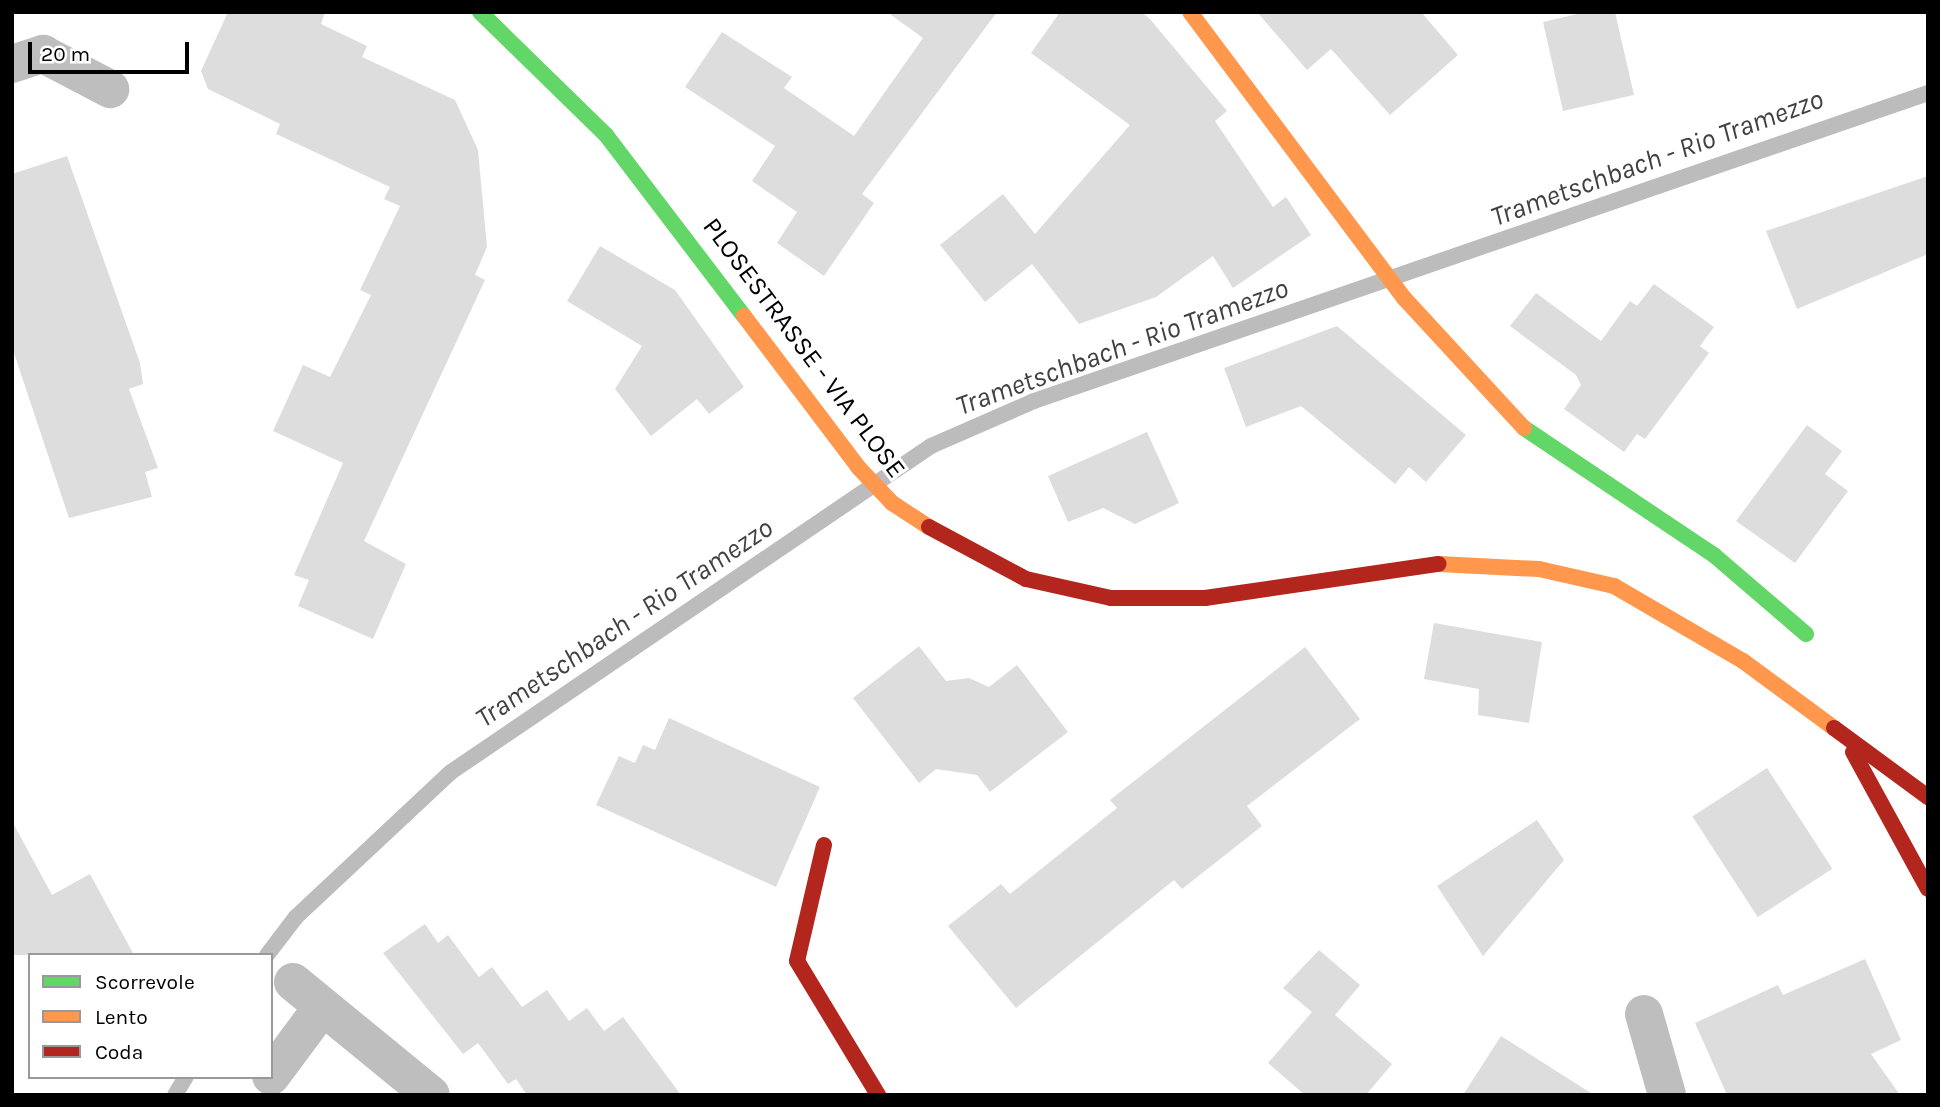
<!DOCTYPE html>
<html>
<head>
<meta charset="utf-8">
<style>
	body { margin:0 }
	#map { position:relative; width:1940px; height:1107px; overflow:hidden; background:#fff; font-family:Karla,sans-serif }
	div>[style] { position:absolute }
	[style*='--x'] { left:calc(var(--x)*1px); top:calc(var(--y)*1px); width:calc(var(--w)*1px); rotate:calc(var(--a)*1deg) }
	.stream>* { height:16px; margin:-8px; padding:0 8px; transform-origin:8px; border-radius:8px; background:#bcbcbc }
	.building>* { inset:0; background:#ddd; transform-origin:0 0 }
	.street>* { height:38px; margin:-19px; padding:0 19px; transform-origin:19px; border-radius:19px; background:#bebebe }
	.fast>* { height:16px; margin:-8px; padding:0 8px; transform-origin:8px; border-radius:8px; background:#63d668 }
	.slow>* { height:16px; margin:-8px; padding:0 8px; transform-origin:8px; border-radius:8px; background:#ff974d }
	.jam>* { height:16px; margin:-8px; padding:0 8px; transform-origin:8px; border-radius:8px; background:#b3261e }
	span { translate:-50% -50%; white-space:nowrap; text-align:center; line-height:1.15; -webkit-text-stroke:6px #fff; paint-order:stroke }
	.street-label { font-size:26px; color:#000 }
	.water-label { font-size:28px; color:#414141; font-style:italic }
	.frame { position:absolute; inset:0; border:14px solid #000; pointer-events:none }
	.legend { position:absolute; left:28px; top:953px; width:245px; height:126px; box-sizing:border-box; background:#fff; border:2px solid #999; margin:0; padding:9px 12px; list-style:none; font-size:21px; color:#000 }
	.legend li { display:flex; align-items:center; gap:14px; height:35px }
	.legend b { width:35px; border:2px solid #999 }
	.scale { position:absolute; left:28px; top:42px; width:161px; height:32px; box-sizing:border-box; border:4px solid #000; border-top:0; padding-left:9px; font-size:21px; line-height:24px; white-space:nowrap; color:#000; -webkit-text-stroke:5px #fff; paint-order:stroke }
</style>
</head>
<body>
<div id="map">
	<div class="stream">
		<i style="--x:267;--y:955;--w:48;--a:-52.7"></i>
		<i style="--x:296;--y:917;--w:212;--a:-43.1"></i>
		<i style="--x:451;--y:772;--w:580;--a:-34.18"></i>
		<i style="--x:931;--y:446;--w:112;--a:-23.6"></i>
		<i style="--x:1034;--y:401;--w:946;--a:-19.01"></i>
		<i style="--x:175;--y:1095;--w:21;--a:-59"></i>
	</div>
	<div class="building">
		<i style="clip-path:polygon(228px 12px,325px 12px,321px 24px,367px 46px,362px 57px,455px 100px,478px 150px,487px 247px,475px 275px,485px 280px,364px 541px,406px 564px,373px 639px,298px 606px,309px 580px,294px 575px,343px 463px,273px 431px,303px 365px,330px 377px,371px 295px,360px 290px,400px 206px,384px 199px,390px 187px,276px 134px,280px 124px,208px 89px,201px 71px)"></i>
		<i style="clip-path:polygon(887px 12px,997px 12px,862px 194px,874px 203px,824px 276px,777px 243px,797px 212px,752px 181px,775px 146px,685px 87px,722px 32px,792px 77px,784px 88px,854px 136px,923px 38px)"></i>
		<i style="clip-path:polygon(1060px 12px,1141px 12px,1149px 18px,1227px 111px,1215px 121px,1273px 207px,1286px 197px,1311px 235px,1233px 288px,1213px 256px,1156px 297px,1079px 324px,1032px 264px,985px 302px,940px 245px,1003px 194px,1035px 234px,1130px 125px,1031px 53px)"></i>
		<i style="clip-path:polygon(1257px 12px,1421px 12px,1458px 55px,1390px 115px,1331px 49px,1307px 70px)"></i>
		<i style="clip-path:polygon(1586px 12px,1615px 12px,1634px 95px,1563px 111px,1543px 22px)"></i>
		<i style="clip-path:polygon(67px 156px,140px 363px,143px 384px,129px 389px,158px 468px,145px 472px,152px 497px,69px 518px,12px 347px,12px 174px)"></i>
		<i style="clip-path:polygon(1928px 176px,1928px 254px,1797px 309px,1766px 231px)"></i>
		<i style="clip-path:polygon(600px 246px,675px 290px,744px 387px,709px 414px,697px 399px,651px 436px,615px 389px,642px 346px,567px 301px)"></i>
		<i style="clip-path:polygon(1654px 284px,1714px 327px,1700px 346px,1709px 353px,1645px 439px,1637px 434px,1624px 452px,1564px 409px,1581px 385px,1576px 375px,1510px 326px,1536px 293px,1601px 341px,1630px 301px,1637px 306px)"></i>
		<i style="clip-path:polygon(1337px 326px,1466px 435px,1426px 482px,1409px 467px,1395px 484px,1301px 406px,1246px 427px,1224px 368px)"></i>
		<i style="clip-path:polygon(1807px 425px,1842px 451px,1825px 474px,1848px 491px,1795px 563px,1736px 521px)"></i>
		<i style="clip-path:polygon(1147px 432px,1179px 503px,1135px 524px,1103px 508px,1068px 522px,1048px 476px)"></i>
		<i style="clip-path:polygon(1434px 623px,1542px 642px,1529px 723px,1478px 715px,1479px 689px,1424px 679px)"></i>
		<i style="clip-path:polygon(919px 646px,946px 681px,969px 678px,989px 687px,1017px 665px,1068px 732px,990px 792px,977px 775px,936px 769px,919px 783px,853px 698px)"></i>
		<i style="clip-path:polygon(1305px 647px,1360px 719px,1247px 806px,1262px 826px,1182px 889px,1174px 880px,1016px 1008px,948px 926px,1001px 884px,1010px 894px,1117px 808px,1110px 800px)"></i>
		<i style="clip-path:polygon(669px 718px,820px 787px,776px 887px,596px 805px,619px 756px,635px 763px,643px 745px,655px 750px)"></i>
		<i style="left:1767px;top:768px;width:120px;height:89px;rotate:57deg"></i>
		<i style="clip-path:polygon(1537px 820px,1564px 860px,1483px 956px,1437px 886px)"></i>
		<i style="clip-path:polygon(12px 821px,52px 895px,90px 874px,134px 955px,12px 955px)"></i>
		<i style="clip-path:polygon(425px 924px,438px 943px,448px 935px,479px 977px,492px 967px,522px 1007px,547px 990px,569px 1021px,587px 1008px,604px 1031px,623px 1017px,681px 1095px,527px 1095px,516px 1079px,508px 1084px,478px 1043px,463px 1054px,383px 953px)"></i>
		<i style="clip-path:polygon(1319px 950px,1360px 985px,1335px 1015px,1392px 1064px,1366px 1095px,1305px 1095px,1268px 1063px,1312px 1012px,1283px 988px)"></i>
		<i style="clip-path:polygon(1865px 959px,1901px 1040px,1871px 1054px,1900px 1095px,1727px 1095px,1695px 1023px,1778px 985px,1783px 995px)"></i>
		<i style="clip-path:polygon(1501px 1036px,1594px 1095px,1463px 1095px)"></i>
	</div>
	<div class="street">
		<i style="--x:12;--y:64;--w:33;--a:-18"></i>
		<i style="--x:43;--y:54;--w:76;--a:27.6"></i>
		<i style="--x:293;--y:982;--w:178;--a:39.3"></i>
		<i style="--x:1644;--y:1014;--w:84;--a:74.1"></i>
		<i style="--x:271;--y:1076;--w:82;--a:-53.4"></i>
	</div>
	<div class="fast">
		<i style="--x:480;--y:12;--w:176;--a:44.3"></i>
		<i style="--x:606;--y:135;--w:228;--a:52.7"></i>
		<i style="--x:1524;--y:428;--w:230;--a:33.8"></i>
		<i style="--x:1715;--y:556;--w:120;--a:40.6"></i>
	</div>
	<div class="slow">
		<i style="--x:1190;--y:12;--w:357;--a:53.2"></i>
		<i style="--x:1404;--y:298;--w:177;--a:47.3"></i>
		<i style="--x:744;--y:316;--w:189;--a:52.9"></i>
		<i style="--x:858;--y:467;--w:50;--a:46.6"></i>
		<i style="--x:892;--y:503;--w:44;--a:33"></i>
		<i style="--x:1439;--y:564;--w:100;--a:2.9"></i>
		<i style="--x:1539;--y:569;--w:77;--a:12.8"></i>
		<i style="--x:1614;--y:586;--w:149;--a:30.2"></i>
		<i style="--x:1743;--y:661;--w:113;--a:36.4"></i>
	</div>
	<div class="jam">
		<i style="--x:929;--y:527;--w:110;--a:28.2"></i>
		<i style="--x:1026;--y:579;--w:87;--a:12.6"></i>
		<i style="--x:1111;--y:598;--w:94;--a:0"></i>
		<i style="--x:1205;--y:598;--w:236;--a:-8.3"></i>
		<i style="--x:1834;--y:728;--w:117;--a:36.3"></i>
		<i style="--x:1853;--y:752;--w:156;--a:61.3"></i>
		<i style="--x:824;--y:845;--w:119;--a:103.1"></i>
		<i style="--x:797;--y:961;--w:157;--a:58.8"></i>
	</div>
	<div class="street-label">
		<span style="left:804px;top:348px;rotate:53deg">PLOSESTRASSE - VIA PLOSE</span>
	</div>
	<div class="water-label">
		<span style="left:1657px;top:158px;rotate:-20deg">Trametschbach - Rio Tramezzo</span>
		<span style="left:1122px;top:347px;rotate:-20deg">Trametschbach - Rio Tramezzo</span>
		<span style="left:624px;top:623px;rotate:-34deg">Trametschbach - Rio Tramezzo</span>
	</div>
	<div class="frame"></div>
	<ul class="legend">
	<li><b style="height:9px;background:#63d668"></b>Scorrevole</li>
	<li><b style="height:9px;background:#ff974d"></b>Lento</li>
	<li><b style="height:9px;background:#b3261e"></b>Coda</li>
	</ul>
	<div class="scale">20 m</div>
</div>
</body>
</html>
